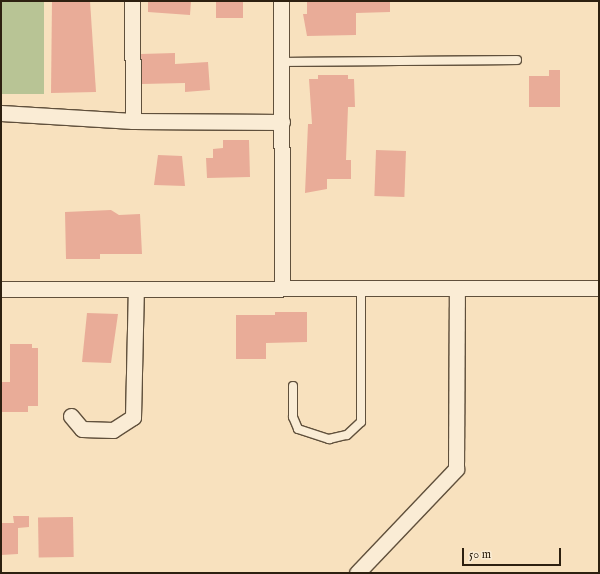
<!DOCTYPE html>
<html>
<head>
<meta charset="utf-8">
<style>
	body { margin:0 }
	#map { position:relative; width:600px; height:574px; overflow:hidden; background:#f8e1be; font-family:"IM FELL English",serif }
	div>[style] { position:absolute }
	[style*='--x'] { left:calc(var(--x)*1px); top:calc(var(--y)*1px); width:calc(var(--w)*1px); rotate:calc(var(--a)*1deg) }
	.green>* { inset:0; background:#b8c495; transform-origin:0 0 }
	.building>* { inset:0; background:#e9ac98; transform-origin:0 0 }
	.roads { filter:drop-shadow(1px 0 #60503c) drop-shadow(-1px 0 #60503c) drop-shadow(0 1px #60503c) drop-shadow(0 -1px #60503c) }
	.service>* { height:8px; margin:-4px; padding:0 4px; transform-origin:4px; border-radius:4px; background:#faecd5 }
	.minor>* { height:15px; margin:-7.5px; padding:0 7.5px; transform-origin:7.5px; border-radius:7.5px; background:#faecd5 }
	span { translate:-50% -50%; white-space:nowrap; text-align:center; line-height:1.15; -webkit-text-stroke:3px #faecd5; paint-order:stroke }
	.frame { position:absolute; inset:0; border:2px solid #2d2010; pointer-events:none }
	.scale { position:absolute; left:462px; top:548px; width:99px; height:18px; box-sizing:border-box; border:2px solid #2d2010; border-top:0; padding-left:5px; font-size:12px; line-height:14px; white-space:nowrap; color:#2d2010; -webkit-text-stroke:3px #faecd5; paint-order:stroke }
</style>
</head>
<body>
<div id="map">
	<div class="green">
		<i style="left:1px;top:1px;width:43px;height:93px"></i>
	</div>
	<div class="building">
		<i style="clip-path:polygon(52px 1px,90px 1px,96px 92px,51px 93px)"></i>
		<i style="clip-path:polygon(148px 1px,191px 1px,190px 15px,148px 12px)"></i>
		<i style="left:216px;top:1px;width:27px;height:17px"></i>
		<i style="clip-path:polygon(307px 1px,390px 1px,390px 12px,356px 13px,356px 35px,307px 36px,303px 14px,307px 14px)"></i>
		<i style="clip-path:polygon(175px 53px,175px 64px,208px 62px,210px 90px,185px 92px,185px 83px,142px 84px,141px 54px)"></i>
		<i style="clip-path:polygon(549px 70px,560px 70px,560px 107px,529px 107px,529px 76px,549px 76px)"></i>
		<i style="clip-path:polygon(318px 75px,348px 75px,348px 79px,354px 79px,355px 107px,348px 107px,346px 160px,351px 160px,351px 179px,327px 179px,327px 189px,305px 193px,308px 124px,312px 124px,309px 79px,318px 79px)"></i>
		<i style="clip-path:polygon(223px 140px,249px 140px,250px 177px,207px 178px,206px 158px,213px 158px,213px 149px,223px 148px)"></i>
		<i style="left:376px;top:150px;width:30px;height:46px;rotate:2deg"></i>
		<i style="clip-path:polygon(158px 155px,182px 156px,185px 186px,154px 185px)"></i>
		<i style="clip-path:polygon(111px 210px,119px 215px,140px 214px,142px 254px,100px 254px,100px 259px,66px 259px,65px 212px)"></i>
		<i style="clip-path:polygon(275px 312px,307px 312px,307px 342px,266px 343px,266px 359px,236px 359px,236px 315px,275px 315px)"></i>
		<i style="clip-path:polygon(87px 313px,118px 314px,111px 363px,82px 362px)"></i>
		<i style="clip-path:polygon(10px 344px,32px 344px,32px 348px,38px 348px,38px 406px,28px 406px,28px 412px,1px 412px,1px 382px,10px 382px)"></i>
		<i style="clip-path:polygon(13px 516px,29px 516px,29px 527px,18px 528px,18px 554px,1px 555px,1px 523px,14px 523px)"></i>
		<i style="left:73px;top:517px;width:40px;height:35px;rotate:89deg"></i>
	</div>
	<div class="roads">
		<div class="service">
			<i style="--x:282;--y:62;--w:235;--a:-0.5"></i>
			<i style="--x:293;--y:386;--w:31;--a:90"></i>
			<i style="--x:293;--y:417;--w:13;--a:67"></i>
			<i style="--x:298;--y:429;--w:33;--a:18"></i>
			<i style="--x:329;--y:439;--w:18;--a:-13"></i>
			<i style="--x:347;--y:435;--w:19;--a:-43"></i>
			<i style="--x:361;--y:422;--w:134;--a:-90"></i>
		</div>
		<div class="minor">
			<i style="--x:132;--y:1;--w:120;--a:89.5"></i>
			<i style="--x:281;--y:1;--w:287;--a:89.8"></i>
			<i style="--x:1;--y:113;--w:132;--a:3.5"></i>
			<i style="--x:133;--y:121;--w:149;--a:0.4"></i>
			<i style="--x:1;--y:289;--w:598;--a:-0.1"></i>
			<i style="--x:71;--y:416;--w:17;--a:50"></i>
			<i style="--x:82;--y:429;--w:31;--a:2"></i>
			<i style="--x:113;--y:430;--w:24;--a:-33"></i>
			<i style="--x:133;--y:417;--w:128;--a:-88.7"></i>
			<i style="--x:357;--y:573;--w:144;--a:-46.4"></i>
			<i style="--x:456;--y:469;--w:181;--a:-89.7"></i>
		</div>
	</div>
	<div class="frame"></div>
	<div class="scale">50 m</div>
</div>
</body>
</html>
